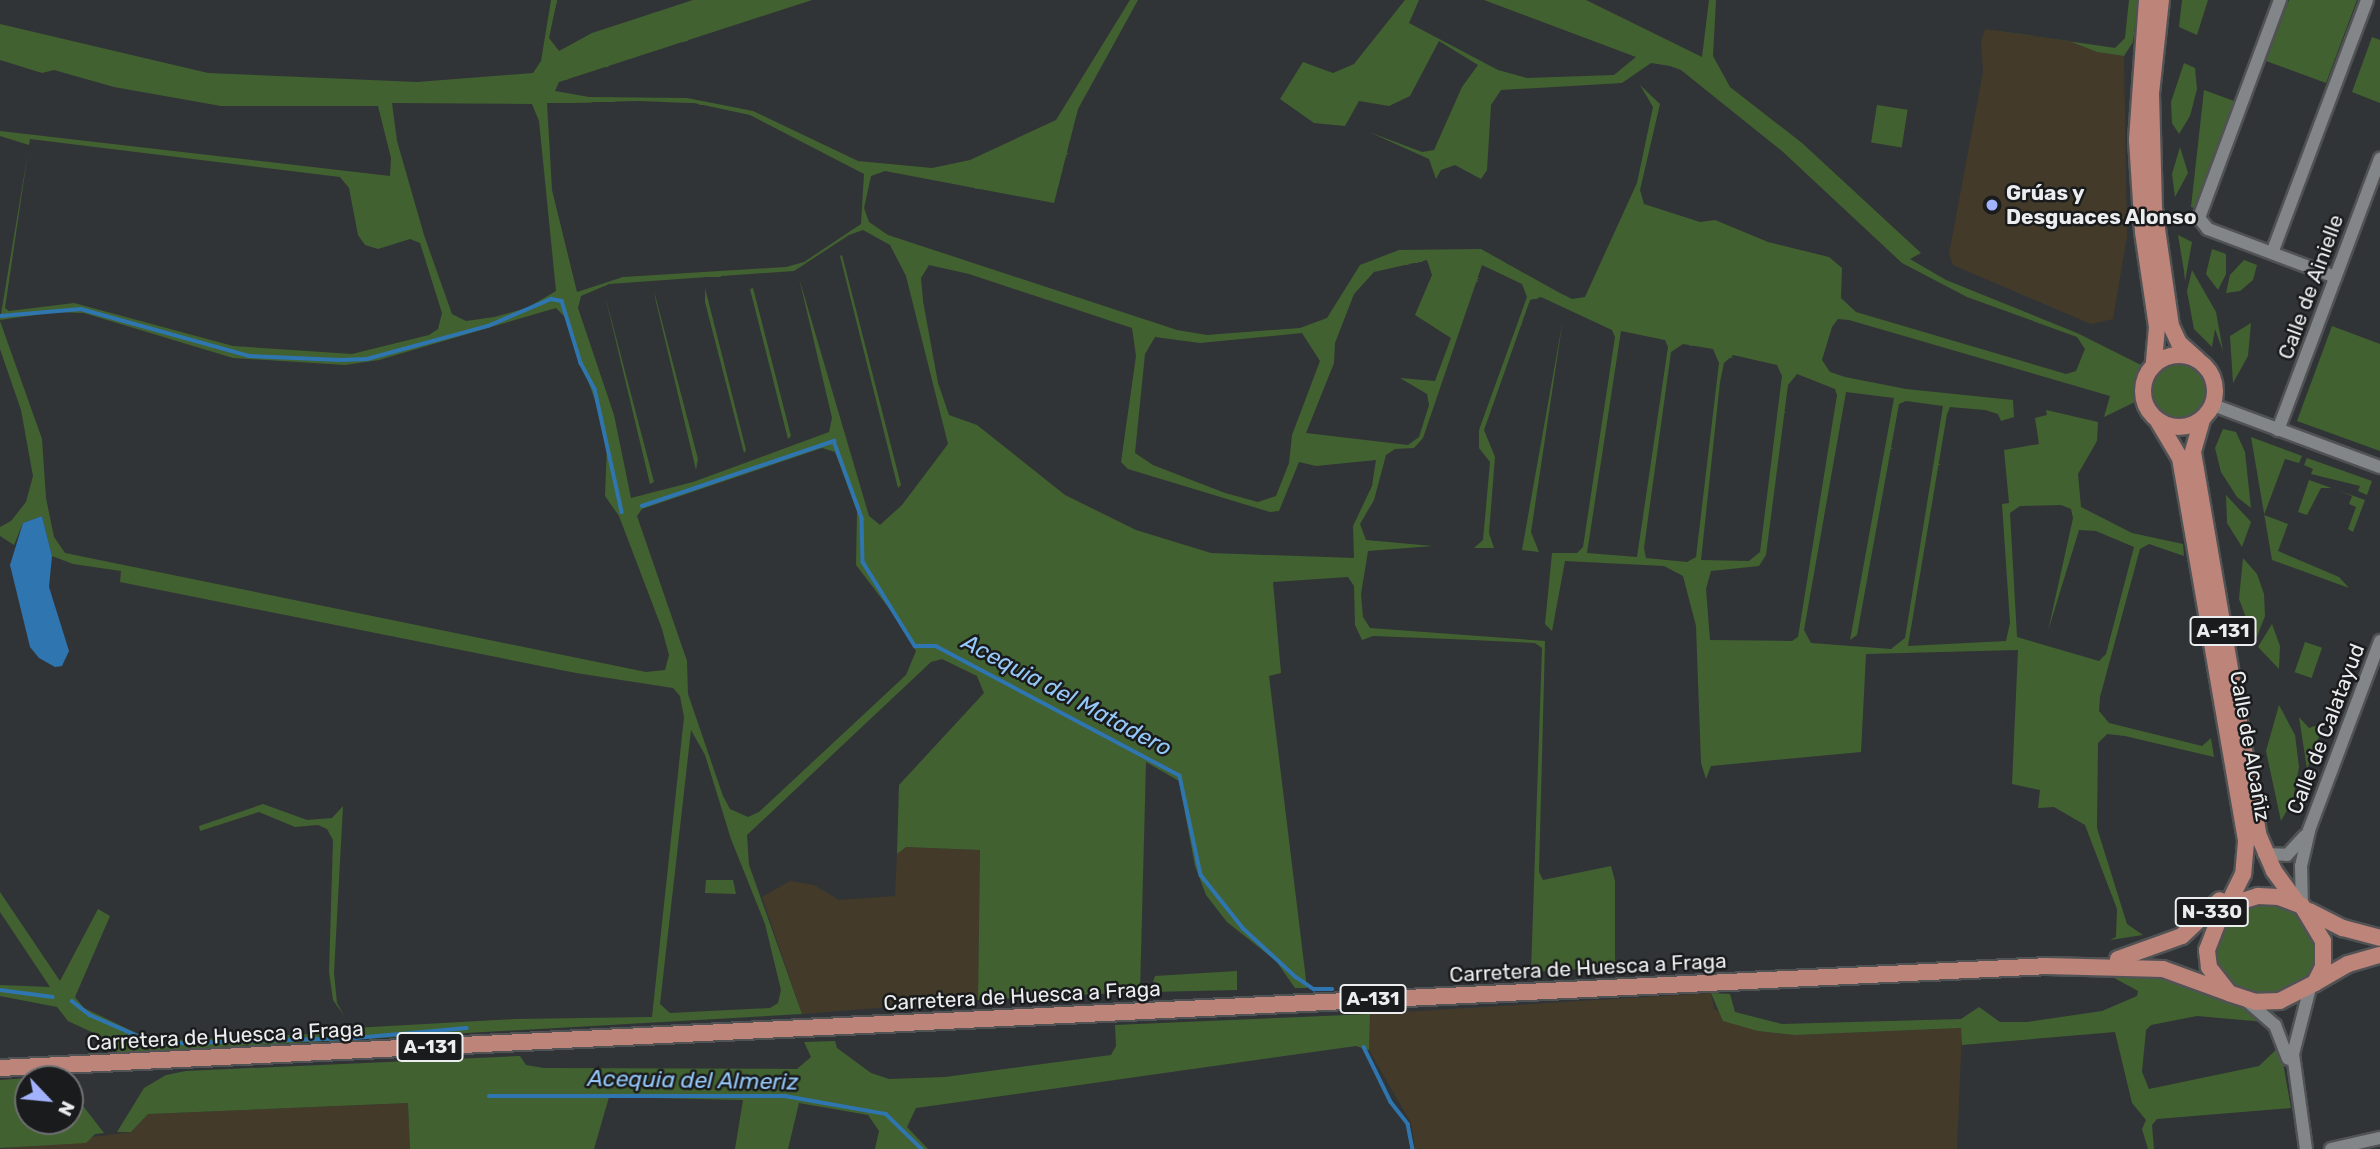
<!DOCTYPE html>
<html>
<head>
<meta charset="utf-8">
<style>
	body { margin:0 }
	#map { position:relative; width:2380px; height:1149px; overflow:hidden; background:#313436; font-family:Rubik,sans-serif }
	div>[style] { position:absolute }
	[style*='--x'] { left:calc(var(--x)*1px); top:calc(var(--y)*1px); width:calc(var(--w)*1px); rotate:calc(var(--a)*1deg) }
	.industrial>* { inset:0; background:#433a29 }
	.green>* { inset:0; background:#426130; transform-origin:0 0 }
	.round { border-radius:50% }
	.water>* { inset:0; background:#2f75b0 }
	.stream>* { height:3.5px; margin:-1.75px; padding:0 1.75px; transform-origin:1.75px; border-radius:1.75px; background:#2f75b0 }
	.roads { filter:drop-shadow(2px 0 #505254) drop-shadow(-2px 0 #505254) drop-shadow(0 2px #505254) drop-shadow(0 -2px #505254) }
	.minor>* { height:12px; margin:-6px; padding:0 6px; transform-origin:6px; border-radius:6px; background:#838688 }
	.major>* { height:16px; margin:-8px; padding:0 8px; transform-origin:8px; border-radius:8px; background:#bd847a }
	.major>.ring { margin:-8px; padding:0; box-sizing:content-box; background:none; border:16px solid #bd847a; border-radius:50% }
	.dots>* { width:19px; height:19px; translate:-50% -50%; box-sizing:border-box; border:4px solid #1a1b1c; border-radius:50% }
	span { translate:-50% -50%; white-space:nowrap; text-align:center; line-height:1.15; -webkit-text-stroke:5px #1a1b1c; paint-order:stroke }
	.shield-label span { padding:2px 5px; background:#1a1b1c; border:2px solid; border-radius:5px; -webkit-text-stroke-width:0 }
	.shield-label { font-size:19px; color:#ecedef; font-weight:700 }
	.poi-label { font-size:21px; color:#ecedef; font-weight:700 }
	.left { translate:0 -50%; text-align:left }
	.street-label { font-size:21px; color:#ecedef }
	.water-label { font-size:23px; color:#96c9fa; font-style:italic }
	.north { position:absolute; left:14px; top:1065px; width:70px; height:70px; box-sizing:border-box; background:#1a1b1c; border:2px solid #6e6f70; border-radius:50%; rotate:116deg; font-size:19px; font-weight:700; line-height:28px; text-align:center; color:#ecedef }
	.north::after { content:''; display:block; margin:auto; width:24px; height:32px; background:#a2b2fd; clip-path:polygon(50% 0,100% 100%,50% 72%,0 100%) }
</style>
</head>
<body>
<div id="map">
	<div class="industrial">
		<i style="clip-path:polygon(1985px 29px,2069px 41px,2097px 52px,2124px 56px,2127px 236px,2113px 319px,2091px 324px,1953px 265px,1949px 254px,1983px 72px,1981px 43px)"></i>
		<i style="clip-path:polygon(906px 847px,980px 850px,978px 1000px,802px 1014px,762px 897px,790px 881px,814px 885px,839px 900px,895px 896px,897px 854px)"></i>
		<i style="clip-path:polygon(1711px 993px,1714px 1009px,1758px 1031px,1795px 1035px,1962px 1028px,1957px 1149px,1415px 1149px,1411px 1123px,1369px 1050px,1367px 1034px,1370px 1014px)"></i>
		<i style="clip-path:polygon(408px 1103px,410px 1149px,0 1149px,131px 1132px,148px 1114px)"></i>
	</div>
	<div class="green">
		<i style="clip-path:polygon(evenodd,551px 0,557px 0,549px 38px,559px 51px,592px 33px,693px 0,812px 0,559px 82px,555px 91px,589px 97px,687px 98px,753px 111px,858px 161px,932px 168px,970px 160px,1056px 120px,1130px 0,1138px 0,1078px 109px,1054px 203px,885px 171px,871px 176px,864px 208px,869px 222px,888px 235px,1177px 330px,1207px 335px,1300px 328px,1327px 318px,1360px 265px,1399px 250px,1481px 249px,1558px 292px,1572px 299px,1585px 297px,1637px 183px,1653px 107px,1640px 85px,1660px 104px,1640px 190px,1644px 204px,1700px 222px,1715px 220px,1768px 242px,1829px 257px,1842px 268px,1841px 298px,1856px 312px,2066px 374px,2076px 371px,2085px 349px,2077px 337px,1967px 297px,1902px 263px,1782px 151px,1681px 70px,1670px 66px,1651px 63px,1622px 83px,1501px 90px,1491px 105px,1487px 170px,1481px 179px,1455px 165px,1441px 170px,1436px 179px,1429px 159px,1369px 132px,1422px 152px,1434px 150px,1462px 87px,1478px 65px,1439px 41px,1410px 96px,1389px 106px,1359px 101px,1345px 126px,1314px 123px,1280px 99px,1303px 62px,1333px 73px,1354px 64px,1405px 0,1419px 0,1409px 23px,1498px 70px,1527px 78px,1614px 75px,1636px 57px,1484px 0,1586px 0,1702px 57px,1709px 0,1716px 0,1713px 56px,1730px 87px,1802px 143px,1921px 253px,1910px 259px,1946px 280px,2077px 333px,2143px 366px,2135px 381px,2135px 402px,2104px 417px,2110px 396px,1849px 320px,1838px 319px,1832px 327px,1822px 360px,1830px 372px,1845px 377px,1906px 389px,2013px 400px,2014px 417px,2001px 421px,1998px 414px,1985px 410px,1950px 407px,1947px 414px,1908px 646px,2006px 641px,2010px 623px,2002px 504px,2009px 503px,2004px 450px,2039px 444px,2035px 418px,2047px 415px,2046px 410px,2098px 422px,2097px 441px,2078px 474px,2081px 507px,2132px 533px,2183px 544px,2184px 556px,2149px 544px,2140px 549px,2100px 697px,2099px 711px,2109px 723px,2202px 746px,2211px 738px,2214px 757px,2125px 736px,2107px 734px,2098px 743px,2097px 828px,2127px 924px,2143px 935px,2110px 940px,2116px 937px,2117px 909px,2085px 825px,2054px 807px,2038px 808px,2040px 790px,2012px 784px,2018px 650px,1866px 654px,1861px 752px,1711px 766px,1706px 779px,1701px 763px,1696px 626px,1683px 576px,1664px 566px,1565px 561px,1552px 631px,1545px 624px,1552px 553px,1577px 553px,1583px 547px,1615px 337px,1612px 330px,1541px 297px,1530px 300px,1484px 430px,1495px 457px,1489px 533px,1494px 548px,1474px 548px,1483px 540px,1490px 462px,1479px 448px,1479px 430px,1527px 297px,1522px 284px,1482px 265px,1423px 438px,1414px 448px,1395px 449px,1386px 455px,1374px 500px,1360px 524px,1366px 540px,1433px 546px,1368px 551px,1361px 594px,1363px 617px,1370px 628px,1545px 641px,1539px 872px,1543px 880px,1611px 866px,1615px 881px,1615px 967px,1531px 972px,1542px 648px,1535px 643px,1450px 639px,1373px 636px,1362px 640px,1355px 625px,1354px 586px,1348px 577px,1273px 582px,1281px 673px,1269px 676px,1307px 988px,1295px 988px,1276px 961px,1227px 922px,1206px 895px,1195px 866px,1179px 781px,1146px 762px,1140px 992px,978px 1000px,980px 850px,906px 847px,897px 854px,899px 785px,984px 693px,977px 676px,942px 659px,931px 662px,747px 835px,749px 865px,802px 1014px,117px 1053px,113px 1042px,68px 1021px,57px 1007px,0 996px,0 985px,50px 987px,0 912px,0 892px,60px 981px,98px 909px,110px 916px,75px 997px,84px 1008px,153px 1041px,354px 1032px,354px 1028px,515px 1019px,652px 1017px,684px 717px,680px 696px,673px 688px,576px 673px,120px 582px,121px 571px,73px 564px,52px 556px,42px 516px,23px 523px,14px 545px,0 536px,0 527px,11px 521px,26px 502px,33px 476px,21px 410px,0 349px,0 321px,42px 439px,46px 498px,54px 537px,65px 553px,646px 672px,665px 670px,669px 655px,662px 629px,619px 516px,605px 496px,607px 446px,596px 403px,565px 317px,556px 308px,379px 360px,345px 365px,233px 358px,84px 313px,56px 312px,0 320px,28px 152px,5px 308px,9px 311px,74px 303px,233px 346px,352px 354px,429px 335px,438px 329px,442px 313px,420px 243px,410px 239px,378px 249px,365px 245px,358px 235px,349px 188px,340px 177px,30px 139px,29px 145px,0 136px,0 131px,390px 176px,391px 158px,378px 106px,221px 106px,114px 87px,54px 70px,42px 73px,0 60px,0 24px,208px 73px,417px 82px,533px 73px,541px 61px,551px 0,638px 101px,694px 103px,750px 115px,864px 174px,861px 224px,804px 262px,786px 267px,623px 277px,577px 292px,552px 190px,547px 103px,638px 101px,551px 0,392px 103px,532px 104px,539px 121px,556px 291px,527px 308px,494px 317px,466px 321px,452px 314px,424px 235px,397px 141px,392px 103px,551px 0,863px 230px,890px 245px,906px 276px,948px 444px,902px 505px,880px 525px,869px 516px,799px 278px,832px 418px,829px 432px,693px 482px,631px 498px,614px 415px,578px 308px,581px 296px,609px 284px,794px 271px,849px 235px,863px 230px,551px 0,1427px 260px,1432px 275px,1415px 315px,1451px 338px,1435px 381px,1400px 378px,1427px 394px,1429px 405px,1419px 437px,1408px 445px,1306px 433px,1334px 363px,1335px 343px,1354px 294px,1374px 272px,1427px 260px,551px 0,929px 265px,969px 274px,1132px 328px,1136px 356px,1121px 462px,1128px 469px,1270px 512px,1279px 511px,1299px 462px,1316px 466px,1376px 460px,1372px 486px,1353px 526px,1354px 558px,1211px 553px,1136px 530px,1065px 495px,977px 425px,949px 415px,938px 383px,923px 301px,921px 278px,929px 265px,551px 0,1621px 331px,1665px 340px,1668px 347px,1637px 557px,1587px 553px,1621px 331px,551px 0,1302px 333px,1320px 361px,1292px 435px,1289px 463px,1276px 496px,1258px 502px,1225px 493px,1153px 465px,1135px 453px,1145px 354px,1155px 337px,1200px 343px,1302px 333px,551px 0,1683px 344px,1713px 349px,1719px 363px,1696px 557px,1687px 562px,1646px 558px,1644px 548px,1671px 352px,1683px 344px,551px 0,1733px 355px,1777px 365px,1782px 376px,1760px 552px,1749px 561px,1701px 560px,1720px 382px,1724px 363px,1733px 355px,551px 0,1797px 374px,1835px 389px,1837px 395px,1798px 637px,1792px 641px,1710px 640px,1706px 589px,1711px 571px,1759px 566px,1766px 555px,1788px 385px,1797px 374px,551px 0,1846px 392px,1894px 398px,1850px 640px,1857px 635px,1899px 404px,1906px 401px,1943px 406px,1905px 638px,1891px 649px,1811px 643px,1804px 630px,1846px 392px,551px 0,822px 448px,835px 452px,857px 511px,856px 565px,901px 624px,916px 651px,906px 675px,759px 812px,748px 817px,730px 809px,723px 796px,688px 694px,687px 661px,637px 516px,642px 509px,822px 448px,551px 0,2061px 505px,2071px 509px,2073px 518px,2048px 631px,2079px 530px,2096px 531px,2134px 547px,2106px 654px,2099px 661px,2017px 637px,2010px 513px,2020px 506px,2061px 505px,551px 0,691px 730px,705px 755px,731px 839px,765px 924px,781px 990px,778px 1003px,770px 1008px,670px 1013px,660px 1004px,691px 730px)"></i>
		<i style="clip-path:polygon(2129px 0,2138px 0,2133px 42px,2124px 56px,2097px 52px,2069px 41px,1985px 29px,2115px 48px,2125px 38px)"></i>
		<i style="clip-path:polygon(2182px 0,2208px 0,2197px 35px,2179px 27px)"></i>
		<i style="clip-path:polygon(2289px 0,2357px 0,2326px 83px,2266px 61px)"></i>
		<i style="clip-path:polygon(2372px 37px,2380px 40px,2380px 103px,2352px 92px)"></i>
		<i style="clip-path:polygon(2184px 63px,2195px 68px,2197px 89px,2190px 116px,2179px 134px,2172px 123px,2171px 102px)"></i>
		<i style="clip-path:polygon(2204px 90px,2234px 101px,2194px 208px,2191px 207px)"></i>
		<i style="left:1877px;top:105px;width:31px;height:38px;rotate:9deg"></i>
		<i style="clip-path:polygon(2180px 147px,2188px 173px,2175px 197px,2172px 174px)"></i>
		<i style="clip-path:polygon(2178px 235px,2192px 242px,2185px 281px,2184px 271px)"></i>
		<i style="clip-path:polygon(2212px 249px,2226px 254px,2226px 274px,2218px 290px,2206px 274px)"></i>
		<i style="clip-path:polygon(842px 255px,901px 485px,898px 488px,840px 256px)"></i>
		<i style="clip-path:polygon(2244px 260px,2257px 265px,2253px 280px,2240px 291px,2226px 293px,2230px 275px)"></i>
		<i style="clip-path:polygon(2192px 270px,2216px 312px,2223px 351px,2215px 329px,2212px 347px,2194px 329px,2187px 291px)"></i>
		<i style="clip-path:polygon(705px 288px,746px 450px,744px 453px,705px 302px)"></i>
		<i style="clip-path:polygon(753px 288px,791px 436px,788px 439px,750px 289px)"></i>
		<i style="clip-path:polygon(654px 291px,698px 459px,696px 470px,656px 302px)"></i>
		<i style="clip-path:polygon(606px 299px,654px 482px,650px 484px,608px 308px)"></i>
		<i style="clip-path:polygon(1563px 319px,1531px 532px,1539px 552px,1522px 550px)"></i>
		<i style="clip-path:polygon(2251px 323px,2248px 356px,2233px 383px,2230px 336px)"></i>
		<i style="clip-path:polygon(2332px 326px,2380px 344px,2380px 451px,2297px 421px)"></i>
		<i class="round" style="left:2150px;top:361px;width:60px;height:60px"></i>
		<i style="clip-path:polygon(2223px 429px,2236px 432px,2245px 452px,2251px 508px,2237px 497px,2221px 472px,2215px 448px)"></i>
		<i style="clip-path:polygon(2251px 437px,2302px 456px,2299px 463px,2285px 459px,2264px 515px,2288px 524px,2278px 551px,2339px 577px,2349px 588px,2272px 560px)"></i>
		<i style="clip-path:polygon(2307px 458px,2372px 481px,2367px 495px,2358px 491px,2360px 486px,2311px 474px,2313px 469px,2304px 465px)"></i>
		<i style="clip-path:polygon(2309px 480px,2365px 500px,2353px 532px,2348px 529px,2356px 507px,2349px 504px,2352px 496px,2332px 488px,2321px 488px,2307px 515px,2298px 512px)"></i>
		<i style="clip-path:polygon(2226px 495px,2251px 522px,2242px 547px,2227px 523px)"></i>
		<i style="clip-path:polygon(2243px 558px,2257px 574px,2264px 594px,2265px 616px,2255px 642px,2239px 599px)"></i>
		<i style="clip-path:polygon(2272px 624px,2280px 646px,2279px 669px,2258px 647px)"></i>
		<i style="left:2305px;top:642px;width:18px;height:32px;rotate:19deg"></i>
		<i style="clip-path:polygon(2279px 705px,2295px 735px,2299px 767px,2293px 799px,2281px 821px,2266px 751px)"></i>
		<i style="clip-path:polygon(2299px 717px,2309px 728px,2324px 723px,2307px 769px)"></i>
		<i style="clip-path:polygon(263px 804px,307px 820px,332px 818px,343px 806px,334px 973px,337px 1003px,345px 1017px,333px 1000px,329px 972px,333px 840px,327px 829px,318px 825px,295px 827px,259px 812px,200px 831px,199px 826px)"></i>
		<i style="clip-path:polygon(706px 880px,733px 880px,736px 894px,705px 893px)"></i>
		<i style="clip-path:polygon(2273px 903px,2302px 916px,2315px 939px,2316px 967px,2311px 976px,2280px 993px,2251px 993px,2229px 985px,2217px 970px,2214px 951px,2226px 922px,2242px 908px)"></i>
		<i style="clip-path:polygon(1237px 971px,1237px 990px,1150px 992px,1155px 976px)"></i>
		<i style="clip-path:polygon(2107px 974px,2173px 979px,2243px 1005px,2265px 1022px,2197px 1016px,2151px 1025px,2146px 1030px,2142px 1072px,2149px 1089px,2259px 1066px,2280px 1046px,2291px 1108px,2157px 1119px,2152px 1125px,2154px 1149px,2148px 1149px,2142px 1129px,2146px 1120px,2132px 1103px,2115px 1032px,1962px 1045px,1961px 1028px,1795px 1035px,1758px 1031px,1723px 1021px,1711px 993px,1730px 994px,1735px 1012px,1782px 1024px,1961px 1019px,1979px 1007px,2000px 1022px,2027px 1022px,2102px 1011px,2137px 996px,2138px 991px)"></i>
		<i style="clip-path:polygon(1370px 1014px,1369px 1050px,1356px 1046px,916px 1108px,907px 1127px,928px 1149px,875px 1149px,879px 1131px,868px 1115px,799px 1103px,788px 1149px,735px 1149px,743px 1100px,609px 1097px,594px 1149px,410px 1149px,408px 1103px,148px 1114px,131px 1132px,117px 1132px,144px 1088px,166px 1075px,186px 1071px,520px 1056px,526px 1065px,544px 1068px,797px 1069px,811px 1057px,804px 1042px,835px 1041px,837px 1048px,871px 1073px,889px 1079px,945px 1077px,1111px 1055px,1116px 1046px,1115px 1025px)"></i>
		<i style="clip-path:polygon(28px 1078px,34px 1079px,28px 1079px,28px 1121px,70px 1121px,70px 1089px,104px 1133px,95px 1134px,86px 1143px,0 1148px,0 1080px)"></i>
	</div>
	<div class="water">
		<i style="clip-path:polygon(42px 516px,52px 556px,49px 587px,69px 651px,62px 666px,55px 667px,39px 658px,30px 647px,10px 565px,23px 523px)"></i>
	</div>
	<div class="stream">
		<i style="--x:0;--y:316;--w:81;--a:-4.9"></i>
		<i style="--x:81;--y:309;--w:174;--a:15.6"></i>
		<i style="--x:249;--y:356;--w:91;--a:2.5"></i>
		<i style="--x:340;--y:360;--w:27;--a:-2"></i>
		<i style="--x:367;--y:359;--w:125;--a:-15.3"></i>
		<i style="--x:488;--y:326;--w:69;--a:-23.2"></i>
		<i style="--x:551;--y:299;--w:11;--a:10"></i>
		<i style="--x:562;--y:301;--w:65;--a:73"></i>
		<i style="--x:581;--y:363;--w:30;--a:62"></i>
		<i style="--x:595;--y:389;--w:126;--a:77.6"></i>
		<i style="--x:642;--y:506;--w:203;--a:-18.7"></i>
		<i style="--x:834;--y:441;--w:82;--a:70"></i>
		<i style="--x:862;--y:518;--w:44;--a:88.7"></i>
		<i style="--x:863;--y:562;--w:99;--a:58.2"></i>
		<i style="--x:915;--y:646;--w:21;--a:0"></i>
		<i style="--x:936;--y:646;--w:276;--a:28"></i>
		<i style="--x:1180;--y:776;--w:101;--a:78"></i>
		<i style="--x:1201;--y:875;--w:68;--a:51.6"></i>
		<i style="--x:1243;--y:928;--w:72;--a:42.8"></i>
		<i style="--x:1296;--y:977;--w:22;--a:34"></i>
		<i style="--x:1314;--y:989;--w:18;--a:0"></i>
		<i style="--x:0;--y:990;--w:53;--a:7.5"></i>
		<i style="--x:72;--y:1001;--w:23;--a:38"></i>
		<i style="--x:90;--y:1015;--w:72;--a:23.7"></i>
		<i style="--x:156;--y:1044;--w:199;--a:-1.7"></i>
		<i style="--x:355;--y:1038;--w:112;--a:-5.1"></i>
		<i style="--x:1364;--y:1047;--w:61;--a:63.9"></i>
		<i style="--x:1391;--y:1102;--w:28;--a:52"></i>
		<i style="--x:1408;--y:1124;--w:25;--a:79"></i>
		<i style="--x:489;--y:1096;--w:296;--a:0"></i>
		<i style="--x:785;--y:1096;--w:103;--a:10.1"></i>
		<i style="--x:886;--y:1114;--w:50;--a:44.2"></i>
	</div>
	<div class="roads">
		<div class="minor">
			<i style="--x:2280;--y:0;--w:233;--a:110.4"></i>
			<i style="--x:2199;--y:218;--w:14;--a:51"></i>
			<i style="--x:2208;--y:229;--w:136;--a:20.7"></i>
			<i style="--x:2272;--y:253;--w:270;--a:-69.4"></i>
			<i style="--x:2213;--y:405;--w:178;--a:20.4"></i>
			<i style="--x:2278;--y:430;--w:290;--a:-69.4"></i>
			<i style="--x:2264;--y:854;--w:23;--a:2"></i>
			<i style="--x:2287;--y:855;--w:26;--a:-47"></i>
			<i style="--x:2302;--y:906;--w:40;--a:-91.4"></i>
			<i style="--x:2301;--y:866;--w:37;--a:-77"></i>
			<i style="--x:2309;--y:830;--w:202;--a:-69.4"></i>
			<i style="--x:2247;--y:1001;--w:37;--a:41"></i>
			<i style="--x:2275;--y:1025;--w:36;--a:69"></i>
			<i style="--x:2306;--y:1149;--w:96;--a:-97.8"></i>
			<i style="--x:2293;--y:1054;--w:68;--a:-75.6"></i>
			<i style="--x:2331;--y:1149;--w:50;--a:-12.7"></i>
		</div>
		<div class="major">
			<i style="--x:2147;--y:0;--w:140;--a:94.1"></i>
			<i style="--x:2137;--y:140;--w:92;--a:86.3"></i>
			<i style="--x:2143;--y:232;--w:96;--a:81.6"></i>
			<i style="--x:2157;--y:327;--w:38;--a:95"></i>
			<i style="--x:2161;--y:0;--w:95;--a:96.1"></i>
			<i style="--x:2151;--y:94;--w:114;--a:88.5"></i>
			<i style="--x:2154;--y:208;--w:119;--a:81.8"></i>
			<i style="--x:2171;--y:326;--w:19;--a:65"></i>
			<i style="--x:2179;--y:343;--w:24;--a:42"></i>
			<i class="ring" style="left:2143px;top:355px;width:56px;height:56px"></i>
			<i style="--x:2202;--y:420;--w:33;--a:106"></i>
			<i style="--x:2193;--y:452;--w:387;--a:80.3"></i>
			<i style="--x:2258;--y:834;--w:40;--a:66.6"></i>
			<i style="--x:2274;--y:871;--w:39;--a:54"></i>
			<i style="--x:2158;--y:421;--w:43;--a:59.3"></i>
			<i style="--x:2180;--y:458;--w:390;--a:80.2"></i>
			<i style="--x:2246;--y:842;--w:32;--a:95"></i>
			<i style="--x:2243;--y:874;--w:46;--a:116"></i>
			<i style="--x:2258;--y:896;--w:21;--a:3"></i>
			<i style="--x:2279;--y:897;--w:25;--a:21"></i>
			<i style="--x:2302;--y:906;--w:41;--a:59"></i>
			<i style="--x:2323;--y:941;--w:26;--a:90"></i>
			<i style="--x:2323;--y:967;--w:18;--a:117"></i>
			<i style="--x:2315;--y:983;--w:39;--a:153"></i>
			<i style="--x:2280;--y:1001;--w:24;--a:178"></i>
			<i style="--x:2256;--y:1002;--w:28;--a:-162"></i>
			<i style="--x:2229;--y:993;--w:33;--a:-128"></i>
			<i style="--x:2209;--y:967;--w:17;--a:-97"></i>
			<i style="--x:2207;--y:950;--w:31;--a:-69"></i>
			<i style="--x:2218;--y:921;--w:28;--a:-42"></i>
			<i style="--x:2239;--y:902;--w:20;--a:-18"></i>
			<i style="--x:2309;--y:911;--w:38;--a:27"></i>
			<i style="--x:2343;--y:928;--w:38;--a:15"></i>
			<i style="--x:2118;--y:959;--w:68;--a:-19.8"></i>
			<i style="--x:2182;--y:936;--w:52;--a:-43.5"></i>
			<i style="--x:2315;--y:983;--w:38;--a:-30"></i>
			<i style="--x:2348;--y:964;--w:33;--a:-16"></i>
			<i style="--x:0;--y:1068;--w:2049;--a:-2.85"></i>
			<i style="--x:2046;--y:966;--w:117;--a:1.5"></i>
			<i style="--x:2163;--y:969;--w:70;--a:20"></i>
		</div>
	</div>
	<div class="dots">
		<i style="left:1992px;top:205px;background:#a2b2fd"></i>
	</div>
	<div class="shield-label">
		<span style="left:2223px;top:631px">A-131</span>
		<span style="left:2212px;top:912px">N-330</span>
		<span style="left:1373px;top:999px">A-131</span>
		<span style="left:430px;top:1047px">A-131</span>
	</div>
	<div class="poi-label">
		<span class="left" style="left:2006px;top:205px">Grúas y<br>Desguaces Alonso</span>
	</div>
	<div class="street-label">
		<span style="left:2311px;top:287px;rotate:-70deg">Calle de Ainielle</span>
		<span style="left:2326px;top:729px;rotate:-69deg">Calle de Calatayud</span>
		<span style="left:2250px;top:746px;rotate:80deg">Calle de Alcañiz</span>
		<span style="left:1588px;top:968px;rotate:-3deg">Carretera de Huesca a Fraga</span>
		<span style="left:1022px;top:996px;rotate:-3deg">Carretera de Huesca a Fraga</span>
		<span style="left:225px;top:1036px;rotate:-3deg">Carretera de Huesca a Fraga</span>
	</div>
	<div class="water-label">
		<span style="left:1067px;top:695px;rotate:28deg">Acequia del Matadero</span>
		<span style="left:693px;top:1080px;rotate:1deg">Acequia del Almeriz</span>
	</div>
	<div class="north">N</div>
</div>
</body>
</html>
